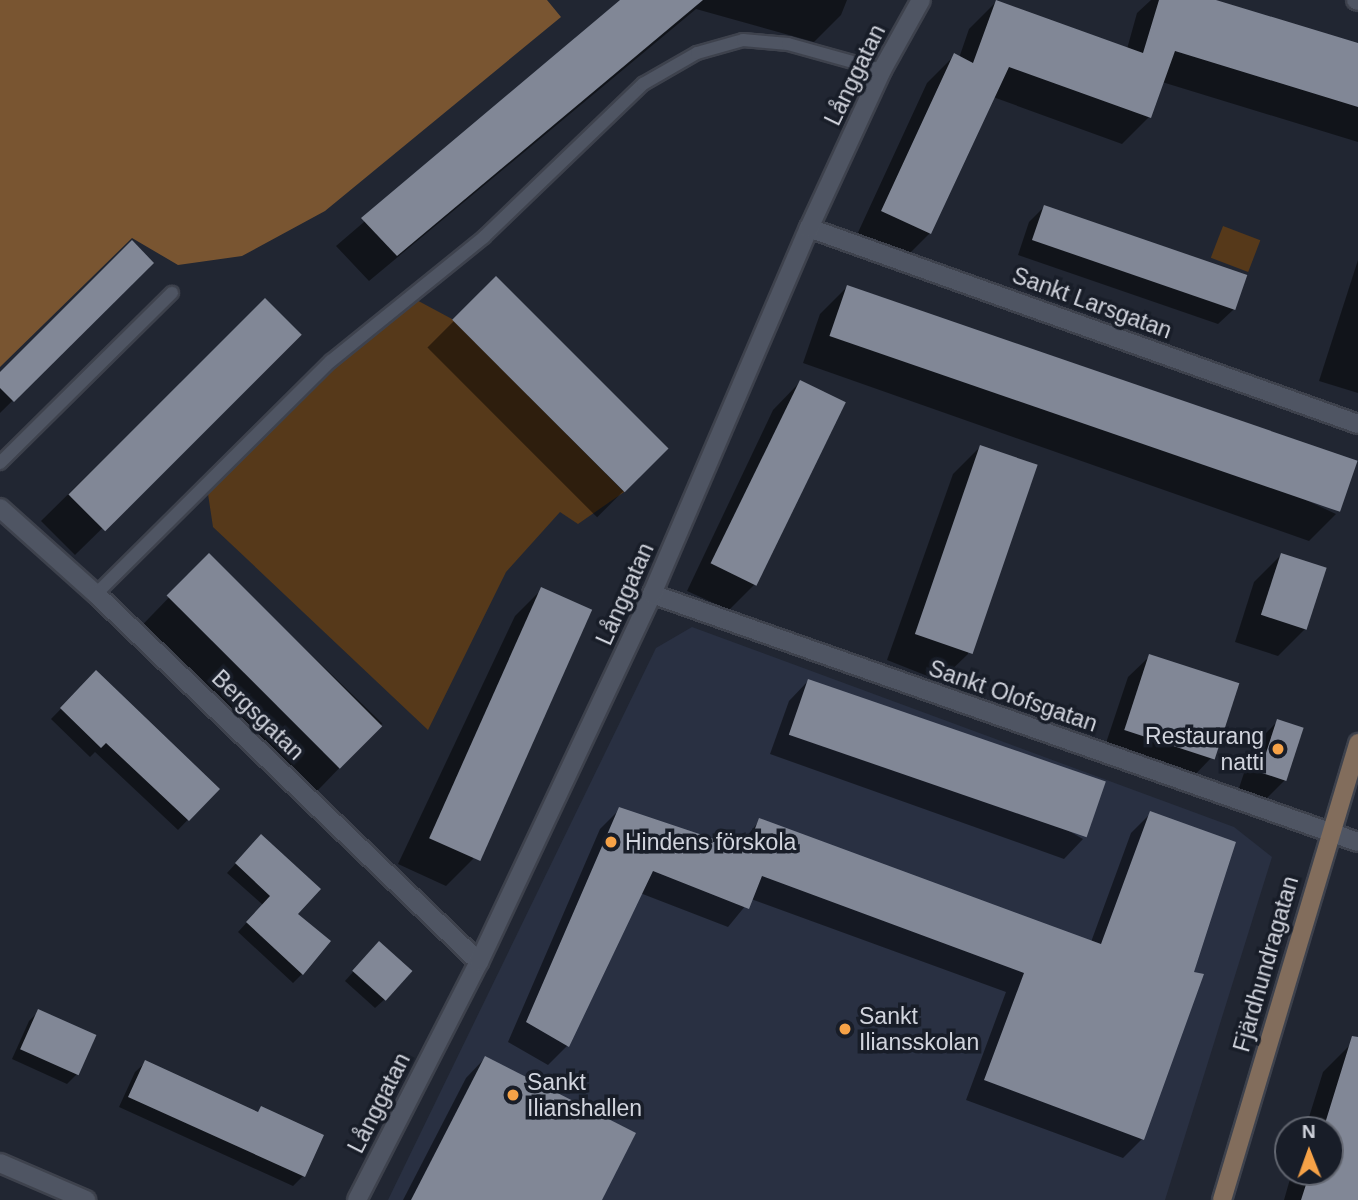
<!DOCTYPE html>
<html>
<head>
<meta charset="utf-8">
<style>
	body { margin:0 }
	#map { position:relative; width:1358px; height:1200px; overflow:hidden; background:#212632; font-family:Arial,sans-serif }
	div>[style] { position:absolute }
	[style*='--x'] { left:calc(var(--x)*1px); top:calc(var(--y)*1px); width:calc(var(--w)*1px); rotate:calc(var(--a)*1deg) }
	.built>* { inset:0; background:#293042 }
	.green>* { inset:0; background:#56391a; transform-origin:0 0 }
	.forest>* { inset:0; background:#795531 }
	.shadow>* { inset:0; background:#0007; transform-origin:0 0 }
	.building>* { inset:0; background:#818796; transform-origin:0 0 }
	.roads { filter:drop-shadow(2px 0 #3e424d) drop-shadow(-2px 0 #3e424d) drop-shadow(0 2px #3e424d) drop-shadow(0 -2px #3e424d) }
	.lane>* { height:12px; margin:-6px; padding:0 6px; transform-origin:6px; border-radius:6px; background:#4f5563 }
	.street>* { height:18px; margin:-9px; padding:0 9px; transform-origin:9px; border-radius:9px; background:#4f5563 }
	.secondary>* { height:18px; margin:-9px; padding:0 9px; transform-origin:9px; border-radius:9px; background:#826d5c }
	.dots>* { width:19px; height:19px; translate:-50% -50%; box-sizing:border-box; border:4px solid #181d28; border-radius:50% }
	span { translate:-50% -50%; white-space:nowrap; text-align:center; line-height:1.15; -webkit-text-stroke:7px #181d28; paint-order:stroke }
	.street-label { font-size:23px; color:#d1d4dd }
	.poi-label { font-size:23px; color:#d1d4dd }
	.right { translate:-100% -50%; text-align:right }
	.left { translate:0 -50%; text-align:left }
	.north { position:absolute; left:1274px; top:1116px; width:70px; height:70px; box-sizing:border-box; background:#181d28; border:2px solid #626670; border-radius:50%; rotate:359deg; font-size:19px; font-weight:700; line-height:28px; text-align:center; color:#d1d4dd }
	.north::after { content:''; display:block; margin:auto; width:24px; height:32px; background:#f6a247; clip-path:polygon(50% 0,100% 100%,50% 72%,0 100%) }
</style>
</head>
<body>
<div id="map">
	<div class="built">
		<i style="clip-path:polygon(692px 627px,1234px 827px,1272px 857px,1165px 1200px,388px 1200px,656px 648px)"></i>
	</div>
	<div class="green">
		<i style="left:1223px;top:226px;width:40px;height:34px;rotate:21deg"></i>
		<i style="clip-path:polygon(411px 297px,452px 319px,624px 492px,578px 524px,560px 512px,506px 572px,428px 730px,213px 527px,208px 494px,331px 361px)"></i>
	</div>
	<div class="forest">
		<i style="clip-path:polygon(0 0,547px 0,561px 17px,325px 211px,242px 256px,178px 265px,132px 238px,0 367px)"></i>
	</div>
	<div class="shadow">
		<i style="clip-path:polygon(623px 0,847px 0,841px 15px,814px 42px,696px 9px,369px 281px,336px 246px)"></i>
		<i style="clip-path:polygon(1151px 0,1210px 0,1358px 45px,1358px 142px,1162px 82px,1149px 117px,1122px 144px,993px 97px,930px 233px,903px 260px,855px 239px,927px 83px,954px 56px,959px 58px,969px 29px,996px 2px,1127px 49px,1137px 13px)"></i>
		<i style="clip-path:polygon(1044px 207px,1245px 276px,1233px 310px,1218px 324px,1018px 255px,1029px 222px)"></i>
		<i style="clip-path:polygon(1358px 260px,1358px 393px,1319px 381px)"></i>
		<i style="clip-path:polygon(152px 263px,0 413px,0 374px)"></i>
		<i style="left:496px;top:279px;width:240px;height:97px;rotate:45deg"></i>
		<i style="clip-path:polygon(847px 287px,1336px 514px,1309px 541px,803px 363px,820px 314px)"></i>
		<i style="clip-path:polygon(265px 300px,272px 362px,75px 555px,41px 521px)"></i>
		<i style="clip-path:polygon(800px 382px,844px 403px,756px 583px,729px 610px,687px 591px,773px 410px)"></i>
		<i style="clip-path:polygon(980px 447px,968px 654px,940px 681px,887px 660px,953px 474px)"></i>
		<i style="clip-path:polygon(1281px 555px,1305px 629px,1278px 656px,1235px 642px,1254px 582px)"></i>
		<i style="left:209px;top:556px;width:241px;height:97px;rotate:44deg"></i>
		<i style="clip-path:polygon(542px 589px,473px 859px,446px 886px,398px 864px,515px 616px)"></i>
		<i style="clip-path:polygon(1150px 656px,1211px 758px,1190px 780px,1103px 752px,1128px 677px)"></i>
		<i style="clip-path:polygon(96px 673px,217px 789px,178px 830px,95px 752px,90px 757px,51px 719px)"></i>
		<i style="clip-path:polygon(808px 681px,1083px 839px,1064px 859px,770px 754px,789px 701px)"></i>
		<i style="clip-path:polygon(1278px 721px,1285px 780px,1260px 805px,1236px 797px,1253px 746px)"></i>
		<i style="clip-path:polygon(620px 809px,737px 848px,760px 820px,1091px 942px,1131px 833px,1151px 813px,1142px 1139px,1123px 1158px,966px 1100px,1006px 992px,751px 899px,728px 927px,640px 893px,568px 1045px,548px 1065px,508px 1042px,600px 829px)"></i>
		<i style="clip-path:polygon(261px 836px,295px 914px,302px 974px,293px 983px,238px 932px,263px 905px,227px 873px)"></i>
		<i style="clip-path:polygon(369px 954px,385px 999px,375px 1008px,345px 981px)"></i>
		<i style="clip-path:polygon(39px 1011px,77px 1074px,67px 1084px,12px 1059px,29px 1021px)"></i>
		<i style="clip-path:polygon(1350px 1045px,1358px 1048px,1355px 1200px,1284px 1200px,1292px 1172px,1330px 1172px,1330px 1130px,1305px 1130px,1323px 1072px)"></i>
		<i style="clip-path:polygon(485px 1058px,600px 1200px,403px 1200px,466px 1078px)"></i>
		<i style="clip-path:polygon(145px 1063px,257px 1113px,261px 1108px,322px 1136px,303px 1176px,293px 1186px,119px 1107px,135px 1072px)"></i>
	</div>
	<div class="building">
		<i style="clip-path:polygon(620px 0,703px 0,397px 256px,361px 218px)"></i>
		<i style="clip-path:polygon(996px 0,1143px 53px,1159px 0,1216px 0,1358px 43px,1358px 107px,1175px 51px,1151px 118px,1009px 67px,931px 234px,881px 211px,954px 53px,973px 63px)"></i>
		<i style="left:1044px;top:205px;width:215px;height:37px;rotate:19deg"></i>
		<i style="clip-path:polygon(132px 240px,154px 263px,14px 402px,0 388px,0 372px)"></i>
		<i style="left:496px;top:276px;width:244px;height:62px;rotate:45deg"></i>
		<i style="left:847px;top:285px;width:540px;height:54px;rotate:19deg"></i>
		<i style="left:265px;top:298px;width:52px;height:278px;rotate:45deg"></i>
		<i style="left:800px;top:380px;width:51px;height:204px;rotate:26deg"></i>
		<i style="left:980px;top:445px;width:61px;height:200px;rotate:19deg"></i>
		<i style="left:209px;top:553px;width:245px;height:60px;rotate:45deg"></i>
		<i style="left:1281px;top:553px;width:48px;height:65px;rotate:18deg"></i>
		<i style="left:541px;top:587px;width:56px;height:275px;rotate:24deg"></i>
		<i style="left:1149px;top:654px;width:95px;height:80px;rotate:18deg"></i>
		<i style="clip-path:polygon(96px 670px,220px 789px,189px 821px,106px 743px,101px 748px,60px 708px)"></i>
		<i style="left:808px;top:679px;width:315px;height:59px;rotate:19deg"></i>
		<i style="left:1277px;top:719px;width:28px;height:56px;rotate:18deg"></i>
		<i style="clip-path:polygon(619px 807px,747px 850px,759px 818px,1101px 944px,1150px 811px,1236px 842px,1194px 972px,1204px 974px,1144px 1140px,984px 1080px,1024px 973px,762px 876px,749px 909px,653px 871px,569px 1047px,526px 1022px)"></i>
		<i style="clip-path:polygon(261px 834px,321px 889px,298px 914px,331px 941px,303px 975px,246px 922px,270px 896px,235px 863px)"></i>
		<i style="left:379px;top:941px;width:45px;height:40px;rotate:42deg"></i>
		<i style="left:38px;top:1009px;width:64px;height:44px;rotate:24deg"></i>
		<i style="clip-path:polygon(1352px 1036px,1358px 1037px,1358px 1200px,1301px 1200px,1310px 1172px,1330px 1172px,1330px 1130px,1323px 1130px)"></i>
		<i style="clip-path:polygon(485px 1056px,636px 1133px,602px 1200px,411px 1200px)"></i>
		<i style="clip-path:polygon(145px 1060px,258px 1112px,261px 1106px,324px 1135px,305px 1177px,128px 1097px)"></i>
	</div>
	<div class="roads">
		<div class="lane">
			<i style="--x:0;--y:463;--w:242;--a:-44.7"></i>
			<i style="--x:96;--y:594;--w:331;--a:-44.8"></i>
			<i style="--x:331;--y:361;--w:197;--a:-39"></i>
			<i style="--x:484;--y:237;--w:221;--a:-43.9"></i>
			<i style="--x:643;--y:84;--w:62;--a:-29.9"></i>
			<i style="--x:697;--y:53;--w:48;--a:-15.8"></i>
			<i style="--x:743;--y:40;--w:45;--a:5.1"></i>
			<i style="--x:788;--y:44;--w:98;--a:15.5"></i>
		</div>
		<div class="street">
			<i style="--x:1356;--y:0;--w:2;--a:27"></i>
			<i style="--x:809;--y:228;--w:583;--a:19.65"></i>
			<i style="--x:0;--y:508;--w:129;--a:41.9"></i>
			<i style="--x:96;--y:594;--w:531;--a:43.86"></i>
			<i style="--x:652;--y:594;--w:748;--a:19.36"></i>
			<i style="--x:0;--y:1163;--w:94;--a:23.3"></i>
			<i style="--x:357;--y:1200;--w:267;--a:-62.9"></i>
			<i style="--x:479;--y:962;--w:407;--a:-64.8"></i>
			<i style="--x:652;--y:594;--w:398;--a:-66.8"></i>
			<i style="--x:809;--y:228;--w:174;--a:-65.2"></i>
			<i style="--x:882;--y:70;--w:80;--a:-60.9"></i>
		</div>
		<div class="secondary">
			<i style="--x:1222;--y:1200;--w:477;--a:-73.4"></i>
		</div>
	</div>
	<div class="dots">
		<i style="left:1278px;top:749px;background:#f6a247"></i>
		<i style="left:611px;top:842px;background:#f6a247"></i>
		<i style="left:845px;top:1029px;background:#f6a247"></i>
		<i style="left:513px;top:1095px;background:#f6a247"></i>
	</div>
	<div class="street-label">
		<span style="left:855px;top:75px;rotate:-64deg">Långgatan</span>
		<span style="left:1092px;top:303px;rotate:20deg">Sankt Larsgatan</span>
		<span style="left:625px;top:594px;rotate:-66deg">Långgatan</span>
		<span style="left:1013px;top:696px;rotate:19deg">Sankt Olofsgatan</span>
		<span style="left:258px;top:715px;rotate:44deg">Bergsgatan</span>
		<span style="left:1266px;top:964px;rotate:-74deg">Fjärdhundragatan</span>
		<span style="left:379px;top:1103px;rotate:-63deg">Långgatan</span>
	</div>
	<div class="poi-label">
		<span class="right" style="left:1264px;top:749px">Restaurang<br>natti</span>
		<span class="left" style="left:625px;top:842px">Hindens förskola</span>
		<span class="left" style="left:859px;top:1029px">Sankt<br>Iliansskolan</span>
		<span class="left" style="left:527px;top:1095px">Sankt<br>Ilianshallen</span>
	</div>
	<div class="north">N</div>
</div>
</body>
</html>
